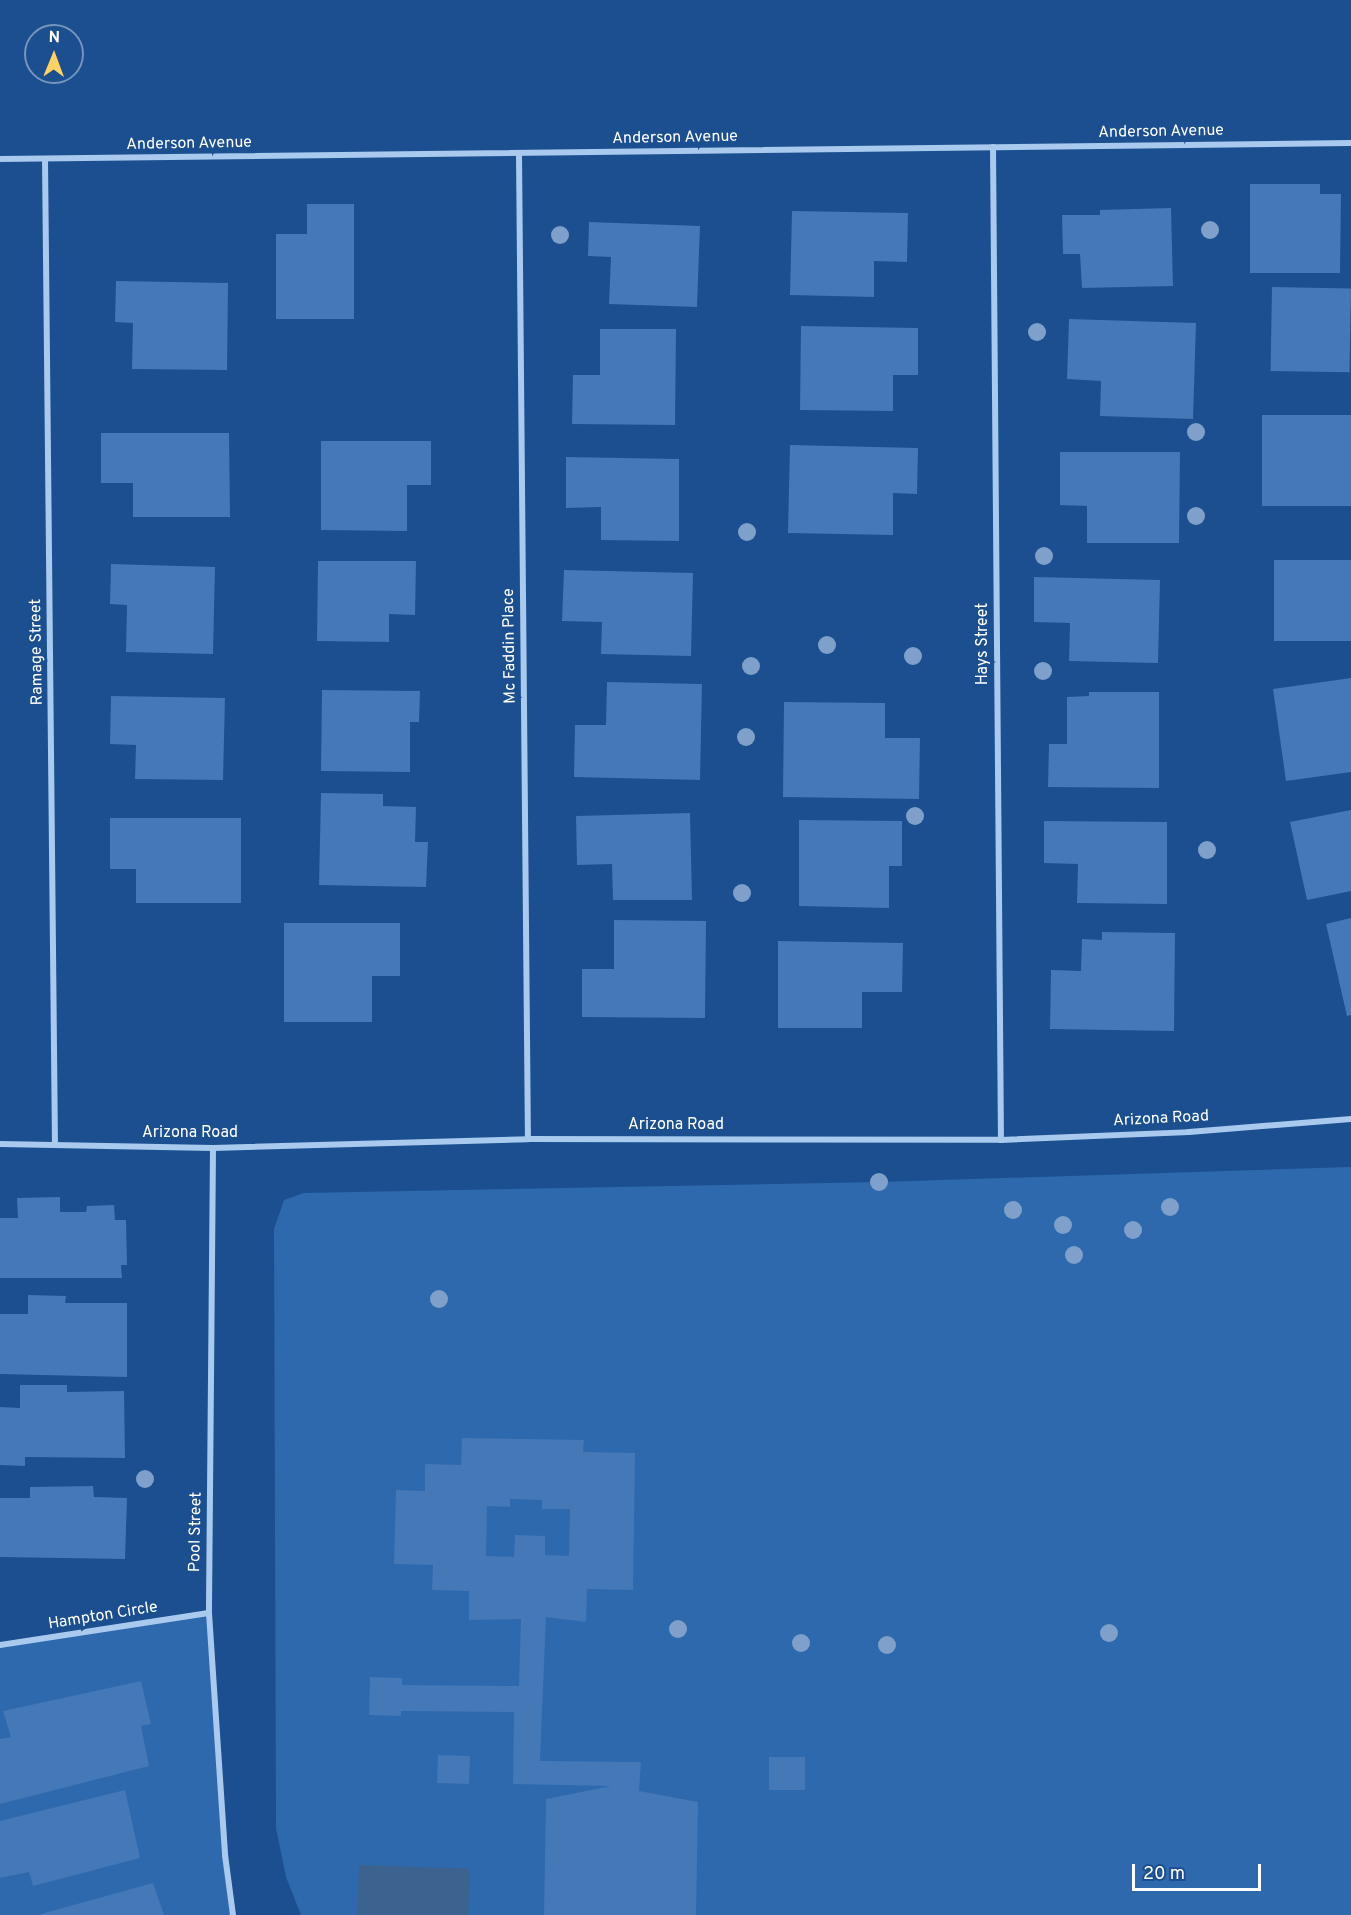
<!DOCTYPE html>
<html>
<head>
<meta charset="utf-8">
<style>
	body { margin:0 }
	#map { position:relative; width:1351px; height:1915px; overflow:hidden; background:#1b4f8f; font-family:Overpass,sans-serif }
	div>[style] { position:absolute }
	[style*='--x'] { left:calc(var(--x)*1px); top:calc(var(--y)*1px); width:calc(var(--w)*1px); rotate:calc(var(--a)*1deg) }
	.green>* { inset:0; background:#2e69ad }
	.water>* { inset:0; background:#3c6290; transform-origin:0 0 }
	.building>* { inset:0; background:#4478b7; transform-origin:0 0 }
	.minor>* { height:6px; margin:-3px; padding:0 3px; transform-origin:3px; border-radius:3px; background:#a9c9ee }
	.trees>* { width:18px; height:18px; margin:-9px; border-radius:50%; background:#7ea0ca }
	span { translate:-50% -50%; white-space:nowrap; text-align:center; line-height:1.15; -webkit-text-stroke:6px #1b4f8f; paint-order:stroke }
	.street-label { font-size:16px; color:#fff }
	.north { position:absolute; left:24px; top:24px; width:60px; height:60px; box-sizing:border-box; background:#1b4f8f; border:2px solid #7695bc; border-radius:50%; rotate:1deg; font-size:16px; font-weight:700; line-height:24px; text-align:center; color:#fff }
	.north::after { content:''; display:block; margin:auto; width:21px; height:27px; background:#ffd166; clip-path:polygon(50% 0,100% 100%,50% 72%,0 100%) }
	.scale { position:absolute; left:1132px; top:1864px; width:129px; height:27px; box-sizing:border-box; border:3px solid #fff; border-top:0; padding-left:8px; font-size:18px; line-height:21px; white-space:nowrap; color:#fff; -webkit-text-stroke:4px #1b4f8f; paint-order:stroke }
</style>
</head>
<body>
<div id="map">
	<div class="green">
		<i style="clip-path:polygon(1351px 1167px,1351px 1915px,301px 1915px,286px 1877px,276px 1828px,274px 1229px,284px 1200px,304px 1193px,879px 1182px)"></i>
		<i style="clip-path:polygon(209px 1613px,233px 1915px,0 1915px,0 1645px)"></i>
	</div>
	<div class="water">
		<i style="left:359px;top:1865px;width:111px;height:50px;rotate:2deg"></i>
	</div>
	<div class="building">
		<i style="clip-path:polygon(1250px 184px,1320px 184px,1320px 194px,1341px 194px,1340px 273px,1250px 273px)"></i>
		<i style="clip-path:polygon(307px 204px,354px 204px,354px 319px,276px 319px,276px 234px,307px 234px)"></i>
		<i style="clip-path:polygon(1171px 208px,1173px 286px,1082px 288px,1080px 254px,1063px 254px,1062px 215px,1100px 215px,1100px 210px)"></i>
		<i style="clip-path:polygon(792px 211px,908px 213px,907px 262px,874px 261px,874px 297px,790px 295px)"></i>
		<i style="clip-path:polygon(589px 222px,700px 226px,697px 307px,609px 304px,611px 257px,588px 256px)"></i>
		<i style="clip-path:polygon(116px 281px,228px 283px,227px 370px,132px 369px,133px 323px,115px 322px)"></i>
		<i style="left:1272px;top:287px;width:79px;height:84px;rotate:1deg"></i>
		<i style="clip-path:polygon(1069px 319px,1196px 323px,1193px 419px,1100px 416px,1101px 381px,1067px 379px)"></i>
		<i style="clip-path:polygon(801px 326px,918px 328px,918px 375px,893px 375px,893px 411px,800px 410px)"></i>
		<i style="clip-path:polygon(600px 329px,676px 329px,675px 425px,572px 424px,573px 375px,600px 375px)"></i>
		<i style="left:1351px;top:415px;width:91px;height:89px;rotate:90deg"></i>
		<i style="clip-path:polygon(101px 433px,229px 433px,230px 517px,133px 517px,133px 483px,101px 483px)"></i>
		<i style="clip-path:polygon(321px 441px,431px 441px,431px 485px,407px 485px,407px 531px,321px 530px)"></i>
		<i style="clip-path:polygon(790px 445px,918px 448px,917px 494px,893px 493px,893px 535px,788px 533px)"></i>
		<i style="clip-path:polygon(1060px 452px,1180px 452px,1179px 543px,1087px 543px,1087px 506px,1060px 505px)"></i>
		<i style="clip-path:polygon(566px 457px,679px 459px,679px 541px,601px 540px,601px 507px,566px 508px)"></i>
		<i style="left:1274px;top:560px;width:77px;height:81px"></i>
		<i style="clip-path:polygon(318px 561px,416px 561px,415px 615px,389px 614px,389px 642px,317px 641px)"></i>
		<i style="clip-path:polygon(111px 564px,215px 567px,213px 654px,126px 652px,127px 605px,110px 604px)"></i>
		<i style="clip-path:polygon(564px 570px,693px 573px,691px 656px,601px 654px,602px 622px,562px 621px)"></i>
		<i style="clip-path:polygon(1034px 577px,1160px 580px,1158px 663px,1069px 661px,1070px 623px,1034px 622px)"></i>
		<i style="clip-path:polygon(1351px 678px,1351px 772px,1286px 781px,1273px 689px)"></i>
		<i style="clip-path:polygon(607px 682px,702px 684px,700px 780px,574px 777px,575px 725px,606px 725px)"></i>
		<i style="clip-path:polygon(322px 690px,420px 691px,419px 722px,410px 722px,410px 772px,321px 771px)"></i>
		<i style="clip-path:polygon(1089px 692px,1159px 692px,1159px 788px,1048px 787px,1049px 744px,1067px 744px,1067px 697px,1089px 696px)"></i>
		<i style="clip-path:polygon(111px 696px,225px 698px,223px 780px,135px 779px,136px 745px,110px 744px)"></i>
		<i style="clip-path:polygon(784px 702px,885px 703px,885px 738px,920px 738px,919px 799px,783px 797px)"></i>
		<i style="clip-path:polygon(321px 793px,383px 794px,383px 806px,416px 807px,415px 842px,428px 842px,426px 887px,319px 885px)"></i>
		<i style="clip-path:polygon(1351px 810px,1351px 891px,1307px 900px,1290px 822px)"></i>
		<i style="clip-path:polygon(690px 813px,692px 900px,613px 900px,612px 864px,577px 865px,576px 816px)"></i>
		<i style="clip-path:polygon(110px 818px,241px 818px,241px 903px,136px 903px,136px 869px,110px 869px)"></i>
		<i style="clip-path:polygon(799px 820px,902px 821px,902px 866px,889px 866px,889px 908px,799px 906px)"></i>
		<i style="clip-path:polygon(1044px 821px,1167px 822px,1167px 904px,1077px 903px,1078px 864px,1044px 863px)"></i>
		<i style="clip-path:polygon(1351px 918px,1351px 1015px,1347px 1016px,1326px 924px)"></i>
		<i style="clip-path:polygon(614px 920px,706px 921px,705px 1018px,582px 1017px,582px 969px,614px 969px)"></i>
		<i style="clip-path:polygon(284px 923px,400px 923px,400px 976px,372px 976px,372px 1022px,284px 1022px)"></i>
		<i style="clip-path:polygon(1102px 932px,1175px 933px,1174px 1031px,1050px 1029px,1051px 970px,1081px 971px,1082px 939px,1102px 940px)"></i>
		<i style="clip-path:polygon(778px 941px,903px 943px,902px 992px,862px 992px,862px 1028px,778px 1028px)"></i>
		<i style="clip-path:polygon(60px 1197px,60px 1212px,86px 1212px,87px 1206px,114px 1205px,115px 1220px,126px 1220px,127px 1265px,121px 1265px,122px 1278px,0 1278px,0 1218px,18px 1218px,17px 1198px)"></i>
		<i style="clip-path:polygon(28px 1295px,66px 1296px,65px 1303px,127px 1303px,127px 1377px,0 1374px,0 1314px,28px 1314px)"></i>
		<i style="clip-path:polygon(20px 1385px,67px 1385px,67px 1392px,124px 1391px,125px 1458px,25px 1457px,25px 1466px,0 1465px,0 1407px,20px 1408px)"></i>
		<i style="clip-path:polygon(evenodd,462px 1438px,584px 1440px,583px 1452px,635px 1453px,633px 1590px,587px 1589px,586px 1622px,546px 1617px,540px 1761px,641px 1762px,639px 1791px,698px 1802px,696px 1915px,544px 1915px,546px 1799px,611px 1786px,513px 1784px,514px 1712px,401px 1711px,401px 1716px,369px 1715px,370px 1677px,402px 1678px,402px 1685px,519px 1686px,521px 1619px,469px 1620px,469px 1591px,432px 1590px,433px 1565px,394px 1564px,396px 1490px,425px 1491px,425px 1464px,461px 1465px,462px 1438px,510px 1499px,542px 1500px,542px 1509px,570px 1509px,569px 1556px,545px 1555px,545px 1536px,515px 1535px,514px 1557px,486px 1556px,487px 1506px,510px 1507px,510px 1499px)"></i>
		<i style="clip-path:polygon(93px 1486px,94px 1497px,127px 1498px,125px 1559px,0 1557px,0 1498px,30px 1498px,30px 1487px)"></i>
		<i style="clip-path:polygon(141px 1681px,151px 1724px,141px 1726px,149px 1766px,0 1804px,0 1739px,11px 1737px,3px 1711px)"></i>
		<i style="left:438px;top:1755px;width:32px;height:28px;rotate:2deg"></i>
		<i style="left:769px;top:1757px;width:36px;height:33px"></i>
		<i style="clip-path:polygon(125px 1790px,140px 1858px,33px 1886px,29px 1872px,0 1878px,0 1821px)"></i>
		<i style="clip-path:polygon(153px 1883px,164px 1915px,41px 1915px,41px 1914px)"></i>
	</div>
	<div class="minor">
		<i style="--x:993;--y:147;--w:993;--a:89.54"></i>
		<i style="--x:519;--y:154;--w:985;--a:89.48"></i>
		<i style="--x:0;--y:159;--w:1351;--a:-0.68"></i>
		<i style="--x:45;--y:159;--w:986;--a:89.42"></i>
		<i style="--x:0;--y:1144;--w:213;--a:1.1"></i>
		<i style="--x:213;--y:1148;--w:315;--a:-1.6"></i>
		<i style="--x:528;--y:1139;--w:473;--a:0.1"></i>
		<i style="--x:1001;--y:1140;--w:188;--a:-2.4"></i>
		<i style="--x:1189;--y:1132;--w:163;--a:-4.6"></i>
		<i style="--x:213;--y:1148;--w:465;--a:90.5"></i>
		<i style="--x:209;--y:1613;--w:243;--a:86.2"></i>
		<i style="--x:225;--y:1855;--w:61;--a:82.4"></i>
		<i style="--x:0;--y:1645;--w:211;--a:-8.7"></i>
	</div>
	<div class="trees">
		<i style="left:1210px;top:230px"></i>
		<i style="left:560px;top:235px"></i>
		<i style="left:1037px;top:332px"></i>
		<i style="left:1196px;top:432px"></i>
		<i style="left:1196px;top:516px"></i>
		<i style="left:747px;top:532px"></i>
		<i style="left:1044px;top:556px"></i>
		<i style="left:827px;top:645px"></i>
		<i style="left:913px;top:656px"></i>
		<i style="left:751px;top:666px"></i>
		<i style="left:1043px;top:671px"></i>
		<i style="left:746px;top:737px"></i>
		<i style="left:915px;top:816px"></i>
		<i style="left:1207px;top:850px"></i>
		<i style="left:742px;top:893px"></i>
		<i style="left:879px;top:1182px"></i>
		<i style="left:1170px;top:1207px"></i>
		<i style="left:1013px;top:1210px"></i>
		<i style="left:1063px;top:1225px"></i>
		<i style="left:1133px;top:1230px"></i>
		<i style="left:1074px;top:1255px"></i>
		<i style="left:439px;top:1299px"></i>
		<i style="left:145px;top:1479px"></i>
		<i style="left:678px;top:1629px"></i>
		<i style="left:1109px;top:1633px"></i>
		<i style="left:801px;top:1643px"></i>
		<i style="left:887px;top:1645px"></i>
	</div>
	<div class="street-label">
		<span style="left:1161px;top:132px;rotate:-1deg">Anderson Avenue</span>
		<span style="left:675px;top:138px;rotate:-1deg">Anderson Avenue</span>
		<span style="left:189px;top:144px;rotate:-1deg">Anderson Avenue</span>
		<span style="left:983px;top:644px;rotate:-90deg">Hays Street</span>
		<span style="left:510px;top:646px;rotate:-91deg">Mc Faddin Place</span>
		<span style="left:37px;top:652px;rotate:-91deg">Ramage Street</span>
		<span style="left:1161px;top:1119px;rotate:-3deg">Arizona Road</span>
		<span style="left:676px;top:1125px">Arizona Road</span>
		<span style="left:190px;top:1133px">Arizona Road</span>
		<span style="left:196px;top:1532px;rotate:-89deg">Pool Street</span>
		<span style="left:103px;top:1616px;rotate:-9deg">Hampton Circle</span>
	</div>
	<div class="north">N</div>
	<div class="scale">20 m</div>
</div>
</body>
</html>
